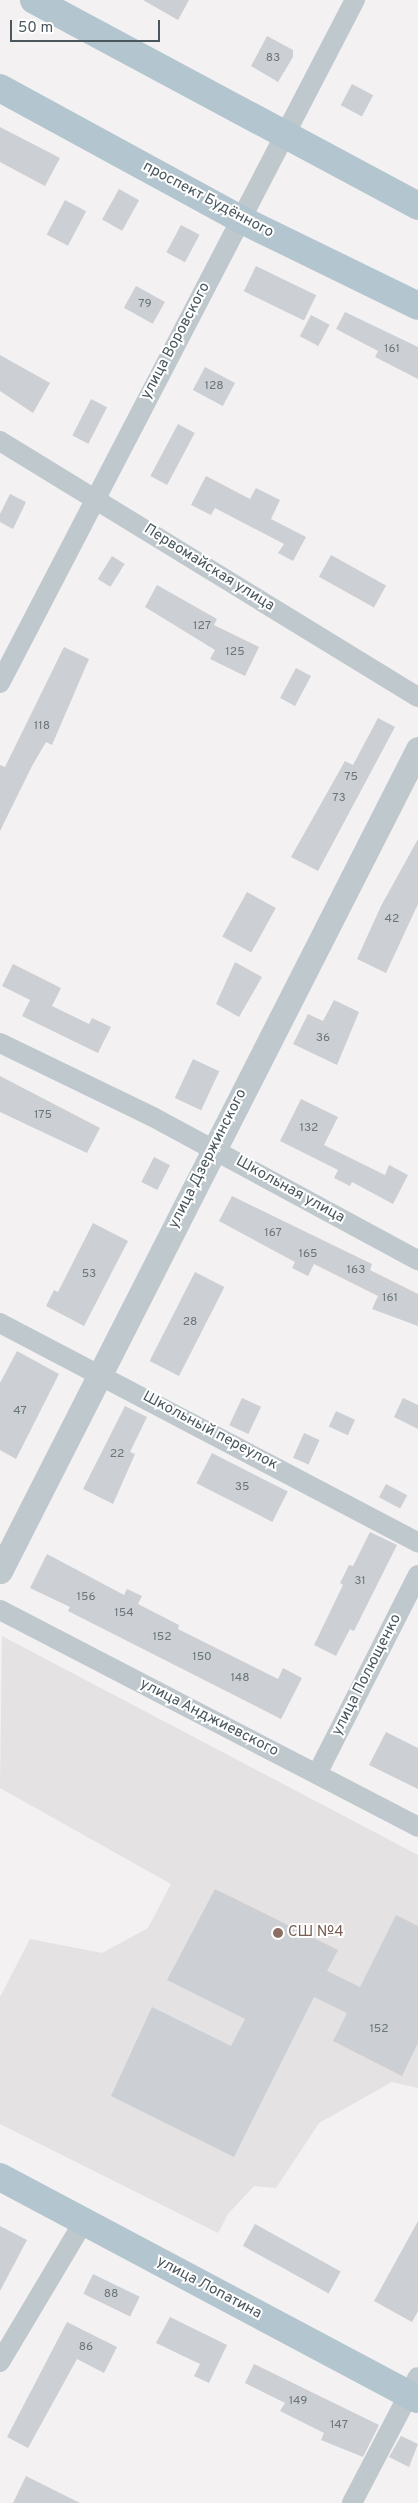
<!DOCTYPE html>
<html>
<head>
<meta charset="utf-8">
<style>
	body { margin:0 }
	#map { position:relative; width:418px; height:2503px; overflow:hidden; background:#f3f1f2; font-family:Overpass,sans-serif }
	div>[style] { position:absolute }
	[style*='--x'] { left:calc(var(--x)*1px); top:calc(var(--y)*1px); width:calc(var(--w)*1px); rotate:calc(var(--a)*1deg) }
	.education>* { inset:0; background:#e4e2e3 }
	.building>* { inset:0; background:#cccfd3; transform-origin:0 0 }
	.minor>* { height:20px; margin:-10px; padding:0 10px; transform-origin:10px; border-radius:10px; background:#bec8cd }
	.tertiary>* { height:25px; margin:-12.5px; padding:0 12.5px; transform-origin:12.5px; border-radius:12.5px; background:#bec8cd }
	.primary>* { height:28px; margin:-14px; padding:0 14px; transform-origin:14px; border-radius:14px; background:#b3c5ce }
	.dots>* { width:14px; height:14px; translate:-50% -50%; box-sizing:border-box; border:2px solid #fff; border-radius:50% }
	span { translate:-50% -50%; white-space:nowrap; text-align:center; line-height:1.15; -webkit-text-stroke:4px #fff; paint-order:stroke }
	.number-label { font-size:12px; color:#6a767b }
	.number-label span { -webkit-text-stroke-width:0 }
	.street-label { font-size:15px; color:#4a585e }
	.education-label { font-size:15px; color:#785e54 }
	.left { translate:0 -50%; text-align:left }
	.scale { position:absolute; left:10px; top:20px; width:150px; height:22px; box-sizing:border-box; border:2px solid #4a585e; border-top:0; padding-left:6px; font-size:15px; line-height:18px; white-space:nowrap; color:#4a585e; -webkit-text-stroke:4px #fff; paint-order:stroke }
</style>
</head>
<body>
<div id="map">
	<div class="education">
		<i style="clip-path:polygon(2px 1636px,418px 1855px,418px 2088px,392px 2082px,319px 2123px,276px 2188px,254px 2186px,228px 2214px,218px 2233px,0 2124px,0 1997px,30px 1939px,102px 1953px,148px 1928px,171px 1884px,0 1788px)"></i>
	</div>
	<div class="building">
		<i style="clip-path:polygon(143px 0,189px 0,178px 20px)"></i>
		<i style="clip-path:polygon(267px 36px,293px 50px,293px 57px,278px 82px,251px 66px)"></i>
		<i style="left:352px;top:84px;width:24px;height:24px;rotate:28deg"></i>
		<i style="clip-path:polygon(0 127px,60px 158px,45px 186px,0 162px)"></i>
		<i style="left:119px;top:189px;width:23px;height:35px;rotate:29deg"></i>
		<i style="left:65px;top:200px;width:24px;height:39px;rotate:28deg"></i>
		<i style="left:181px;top:225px;width:21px;height:31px;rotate:28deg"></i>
		<i style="left:256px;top:266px;width:67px;height:28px;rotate:26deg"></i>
		<i style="left:136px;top:286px;width:33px;height:25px;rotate:29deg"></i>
		<i style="clip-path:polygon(345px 312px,418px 347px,418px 379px,375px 357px,378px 351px,336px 329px)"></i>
		<i style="left:311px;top:315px;width:21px;height:24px;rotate:28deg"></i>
		<i style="clip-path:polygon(0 355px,50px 383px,33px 413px,0 391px)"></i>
		<i style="left:205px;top:367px;width:34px;height:26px;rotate:28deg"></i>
		<i style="left:91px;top:399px;width:18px;height:41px;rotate:27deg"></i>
		<i style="left:178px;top:424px;width:19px;height:59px;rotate:28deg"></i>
		<i style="clip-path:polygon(206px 476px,250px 499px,256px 488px,280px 500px,271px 519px,306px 537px,293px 561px,278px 553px,284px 544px,215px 508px,211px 515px,191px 505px)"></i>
		<i style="clip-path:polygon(10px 494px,26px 502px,13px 529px,0 522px,0 514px)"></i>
		<i style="left:331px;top:555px;width:63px;height:25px;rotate:29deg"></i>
		<i style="left:112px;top:556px;width:15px;height:27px;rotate:32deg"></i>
		<i style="clip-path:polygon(157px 585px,217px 619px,214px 625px,259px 647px,245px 676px,210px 659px,215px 650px,145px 607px)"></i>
		<i style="clip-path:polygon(64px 647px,89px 659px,52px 745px,46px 742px,32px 766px,0 831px,0 765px,5px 767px)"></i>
		<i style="left:296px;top:668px;width:17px;height:34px;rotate:28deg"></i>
		<i style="clip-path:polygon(378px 718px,395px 727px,318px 871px,291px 857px,345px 761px,353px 765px)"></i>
		<i style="clip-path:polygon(418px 839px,418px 904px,386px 973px,357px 959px,381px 906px)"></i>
		<i style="left:247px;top:892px;width:33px;height:51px;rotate:29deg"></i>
		<i style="clip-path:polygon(235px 962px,262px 977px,239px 1017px,216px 1004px)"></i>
		<i style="clip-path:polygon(13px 964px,61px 988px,52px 1006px,89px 1024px,92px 1018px,111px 1027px,98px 1053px,22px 1016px,30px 1000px,2px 986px)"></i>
		<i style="clip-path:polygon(334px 1000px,359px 1012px,337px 1065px,293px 1044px,308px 1014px,323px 1021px)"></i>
		<i style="left:193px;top:1059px;width:29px;height:43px;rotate:25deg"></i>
		<i style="clip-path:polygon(0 1076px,100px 1128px,87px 1153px,0 1112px)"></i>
		<i style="clip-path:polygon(301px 1099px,338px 1117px,324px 1145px,385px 1175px,389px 1165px,408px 1175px,393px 1204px,352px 1182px,350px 1186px,334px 1178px,338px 1170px,280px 1141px)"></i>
		<i style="left:154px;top:1157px;width:18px;height:28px;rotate:27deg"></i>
		<i style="clip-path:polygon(232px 1196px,372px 1264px,370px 1270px,418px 1294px,418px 1326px,372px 1309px,378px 1296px,314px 1264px,308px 1276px,292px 1268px,295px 1262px,219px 1221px)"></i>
		<i style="clip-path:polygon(93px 1223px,128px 1241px,84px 1326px,46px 1306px,54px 1290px,58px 1292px)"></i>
		<i style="left:195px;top:1272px;width:33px;height:100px;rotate:27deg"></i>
		<i style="clip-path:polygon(17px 1351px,59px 1374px,16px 1459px,0 1450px,0 1383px)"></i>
		<i style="left:242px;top:1398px;width:21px;height:30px;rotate:25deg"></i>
		<i style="clip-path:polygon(403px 1398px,418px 1405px,418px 1429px,394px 1417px)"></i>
		<i style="clip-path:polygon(125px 1406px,147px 1417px,130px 1452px,135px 1454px,113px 1504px,83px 1489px)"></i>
		<i style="left:336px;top:1411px;width:21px;height:17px;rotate:25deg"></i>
		<i style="left:304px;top:1433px;width:17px;height:27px;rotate:24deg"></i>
		<i style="left:212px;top:1453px;width:85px;height:34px;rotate:27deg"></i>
		<i style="left:386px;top:1484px;width:24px;height:15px;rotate:28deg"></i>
		<i style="clip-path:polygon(370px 1532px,397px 1545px,354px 1631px,350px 1629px,336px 1656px,314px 1645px,343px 1585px,340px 1583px,349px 1565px,353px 1566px)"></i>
		<i style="clip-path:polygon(47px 1554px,124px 1595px,127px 1589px,142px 1596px,138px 1604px,179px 1625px,178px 1629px,278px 1679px,283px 1668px,302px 1678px,281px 1719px,68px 1611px,70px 1607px,30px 1588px)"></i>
		<i style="clip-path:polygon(386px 1732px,418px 1748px,418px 1789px,369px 1765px)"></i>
		<i style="clip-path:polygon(215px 1889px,338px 1950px,327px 1971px,360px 1987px,396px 1915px,418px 1926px,418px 2043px,402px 2076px,333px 2041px,347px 2013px,314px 1997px,234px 2157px,111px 2096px,152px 2007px,231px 2046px,245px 2019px,167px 1980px)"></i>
		<i style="clip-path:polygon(418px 2221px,418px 2311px,412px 2322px,374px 2301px)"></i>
		<i style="left:255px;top:2224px;width:98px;height:25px;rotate:29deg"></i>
		<i style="clip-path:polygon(0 2226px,27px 2240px,0 2291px)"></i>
		<i style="left:93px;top:2274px;width:52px;height:22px;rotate:26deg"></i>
		<i style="clip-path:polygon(170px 2317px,227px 2345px,209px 2383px,194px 2376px,200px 2364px,156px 2343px)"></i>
		<i style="clip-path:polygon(67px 2322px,117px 2347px,104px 2373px,77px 2359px,28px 2448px,7px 2437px)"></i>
		<i style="clip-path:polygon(254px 2364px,379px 2425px,363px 2457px,321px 2440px,324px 2433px,280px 2411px,285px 2403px,245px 2383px)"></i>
		<i style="clip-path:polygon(401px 2436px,418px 2444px,409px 2467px,389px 2457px)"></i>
		<i style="clip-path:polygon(26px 2476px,80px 2503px,13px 2503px)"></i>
	</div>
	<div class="minor">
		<i style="--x:0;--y:441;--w:490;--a:31.5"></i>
		<i style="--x:0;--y:683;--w:770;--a:-62.54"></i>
		<i style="--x:0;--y:1043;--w:170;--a:25.8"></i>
		<i style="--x:153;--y:1117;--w:301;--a:28.4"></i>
		<i style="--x:0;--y:1323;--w:472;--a:27.7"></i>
		<i style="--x:0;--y:1610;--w:471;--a:27.4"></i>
		<i style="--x:317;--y:1774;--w:223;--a:-63.1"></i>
		<i style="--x:0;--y:2362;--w:164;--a:-59.2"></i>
		<i style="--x:352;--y:2503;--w:142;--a:-62.4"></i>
	</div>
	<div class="tertiary">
		<i style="--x:0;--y:1571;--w:922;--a:-63.05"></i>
	</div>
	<div class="primary">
		<i style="--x:34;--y:0;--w:436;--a:28.2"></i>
		<i style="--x:0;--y:88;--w:273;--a:28.6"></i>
		<i style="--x:240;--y:219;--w:198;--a:26"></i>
		<i style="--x:0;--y:2177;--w:473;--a:28"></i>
	</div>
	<div class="dots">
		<i style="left:278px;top:1933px;background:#8d6e63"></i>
	</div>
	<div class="number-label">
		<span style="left:273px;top:59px">83</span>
		<span style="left:145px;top:305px">79</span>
		<span style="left:392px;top:350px">161</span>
		<span style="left:214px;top:387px">128</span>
		<span style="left:202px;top:627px">127</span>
		<span style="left:235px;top:653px">125</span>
		<span style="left:42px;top:727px">118</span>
		<span style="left:351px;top:778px">75</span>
		<span style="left:339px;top:799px">73</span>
		<span style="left:392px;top:920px">42</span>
		<span style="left:323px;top:1039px">36</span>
		<span style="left:43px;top:1116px">175</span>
		<span style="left:309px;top:1129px">132</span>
		<span style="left:273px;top:1234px">167</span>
		<span style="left:308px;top:1255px">165</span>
		<span style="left:356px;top:1271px">163</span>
		<span style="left:89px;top:1275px">53</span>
		<span style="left:390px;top:1299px">161</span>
		<span style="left:190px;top:1323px">28</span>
		<span style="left:20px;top:1412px">47</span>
		<span style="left:117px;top:1455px">22</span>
		<span style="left:242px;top:1488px">35</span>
		<span style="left:360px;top:1582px">31</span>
		<span style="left:86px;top:1598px">156</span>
		<span style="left:124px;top:1614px">154</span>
		<span style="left:162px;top:1638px">152</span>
		<span style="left:202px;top:1658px">150</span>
		<span style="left:240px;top:1679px">148</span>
		<span style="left:379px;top:2030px">152</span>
		<span style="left:111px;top:2295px">88</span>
		<span style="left:86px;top:2348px">86</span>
		<span style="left:298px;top:2402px">149</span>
		<span style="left:339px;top:2426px">147</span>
	</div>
	<div class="street-label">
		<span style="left:208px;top:200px;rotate:28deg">проспект Будённого</span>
		<span style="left:176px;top:341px;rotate:-62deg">улица Воровского</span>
		<span style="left:209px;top:568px;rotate:32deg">Первомайская улица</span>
		<span style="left:208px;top:1159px;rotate:-63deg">улица Дзержинского</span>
		<span style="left:290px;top:1190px;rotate:29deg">Школьная улица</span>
		<span style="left:210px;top:1431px;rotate:28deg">Школьный переулок</span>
		<span style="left:367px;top:1675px;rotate:-63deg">улица Полющенко</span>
		<span style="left:209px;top:1718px;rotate:27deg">улица Анджиевского</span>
		<span style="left:209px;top:2288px;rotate:28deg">улица Лопатина</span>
	</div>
	<div class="education-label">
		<span class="left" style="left:288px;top:1933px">СШ №4</span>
	</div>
	<div class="scale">50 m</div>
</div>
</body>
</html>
